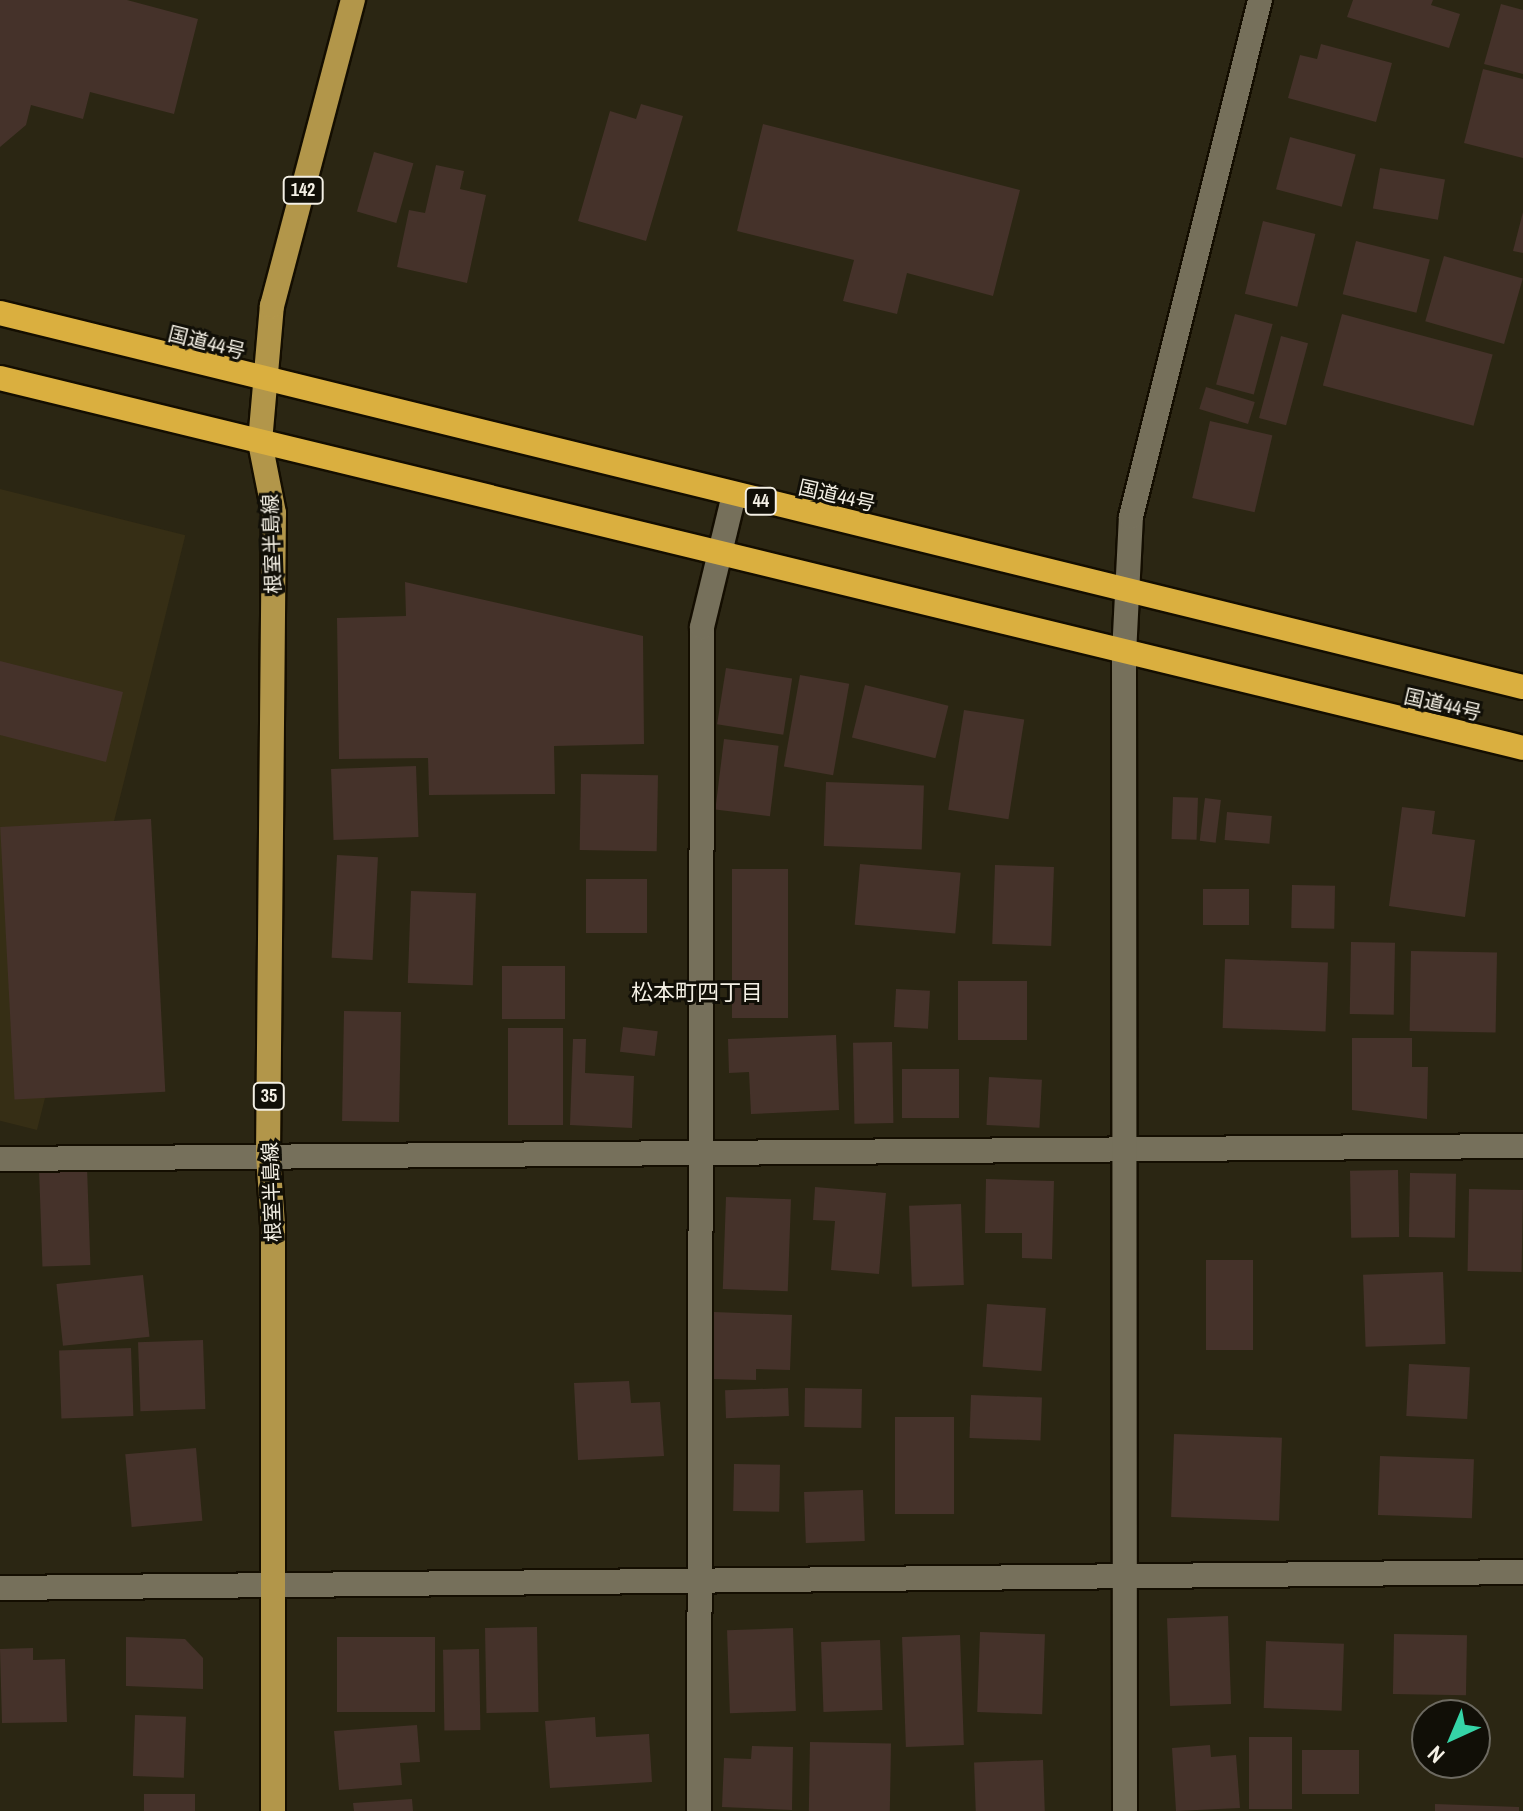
<!DOCTYPE html>
<html>
<head>
<meta charset="utf-8">
<style>
	body { margin:0 }
	#map { position:relative; width:1523px; height:1811px; overflow:hidden; background:#2b2613; font-family:"Archivo Narrow","Noto Sans JP",sans-serif }
	div>[style] { position:absolute }
	[style*='--x'] { left:calc(var(--x)*1px); top:calc(var(--y)*1px); width:calc(var(--w)*1px); rotate:calc(var(--a)*1deg) }
	.built>* { inset:0; background:#362e15; transform-origin:0 0 }
	.building>* { inset:0; background:#45322a; transform-origin:0 0 }
	.roads { filter:drop-shadow(2px 0 #140e01) drop-shadow(-2px 0 #140e01) drop-shadow(0 2px #140e01) drop-shadow(0 -2px #140e01) }
	.street>* { height:24px; margin:-12px; padding:0 12px; transform-origin:12px; border-radius:12px; background:#76705b }
	.secondary>* { height:24px; margin:-12px; padding:0 12px; transform-origin:12px; border-radius:12px; background:#76705b }
	.primary>* { height:24px; margin:-12px; padding:0 12px; transform-origin:12px; border-radius:12px; background:#b2964a }
	.highway>* { height:24px; margin:-12px; padding:0 12px; transform-origin:12px; border-radius:12px; background:#daaf3f }
	span { translate:-50% -50%; white-space:nowrap; text-align:center; line-height:1.15; -webkit-text-stroke:6px #110f07; paint-order:stroke }
	.shield-label span { padding:2px 6px; background:#110f07; border:2px solid; border-radius:6px; -webkit-text-stroke-width:0 }
	.shield-label { font-size:18px; color:#f4f0e5; font-weight:700 }
	.street-label { font-size:20px; color:#f4f0e5 }
	.neighbourhood-label { font-size:22px; color:#f4f0e5 }
	.north { position:absolute; left:1411px; top:1699px; width:80px; height:80px; box-sizing:border-box; background:#110f07; border:2px solid #6c6960; border-radius:50%; rotate:224deg; font-size:22px; font-weight:700; line-height:32px; text-align:center; color:#f4f0e5 }
	.north::after { content:''; display:block; margin:auto; width:28px; height:36px; background:#35d4a7; clip-path:polygon(50% 0,100% 100%,50% 72%,0 100%) }
</style>
</head>
<body>
<div id="map">
	<div class="built">
		<i style="left:0;top:489px;width:191px;height:613px;rotate:14deg"></i>
	</div>
	<div class="building">
		<i style="clip-path:polygon(0 0,127px 0,198px 19px,174px 114px,90px 92px,83px 119px,31px 105px,26px 125px,0 147px)"></i>
		<i style="clip-path:polygon(1353px 0,1433px 0,1431px 5px,1460px 14px,1449px 48px,1347px 17px)"></i>
		<i style="clip-path:polygon(1501px 4px,1523px 10px,1523px 74px,1484px 64px)"></i>
		<i style="clip-path:polygon(1321px 44px,1392px 63px,1376px 122px,1288px 98px,1300px 55px,1317px 59px)"></i>
		<i style="clip-path:polygon(1483px 69px,1523px 79px,1523px 158px,1464px 143px)"></i>
		<i style="clip-path:polygon(641px 104px,683px 116px,646px 241px,578px 221px,610px 111px,636px 119px)"></i>
		<i style="clip-path:polygon(763px 124px,1020px 190px,993px 296px,907px 273px,897px 314px,843px 301px,854px 260px,737px 231px)"></i>
		<i style="left:1290px;top:137px;width:68px;height:54px;rotate:15deg"></i>
		<i style="left:374px;top:152px;width:41px;height:62px;rotate:16deg"></i>
		<i style="clip-path:polygon(436px 165px,464px 171px,460px 189px,486px 195px,467px 283px,397px 267px,409px 210px,425px 213px)"></i>
		<i style="left:1380px;top:168px;width:66px;height:41px;rotate:10deg"></i>
		<i style="clip-path:polygon(1523px 212px,1523px 253px,1513px 251px)"></i>
		<i style="left:1263px;top:221px;width:54px;height:75px;rotate:14deg"></i>
		<i style="left:1356px;top:241px;width:76px;height:55px;rotate:14deg"></i>
		<i style="left:1444px;top:256px;width:82px;height:68px;rotate:16deg"></i>
		<i style="left:1235px;top:314px;width:39px;height:73px;rotate:15deg"></i>
		<i style="left:1342px;top:314px;width:156px;height:74px;rotate:15deg"></i>
		<i style="left:1281px;top:336px;width:28px;height:85px;rotate:15deg"></i>
		<i style="left:1206px;top:387px;width:51px;height:23px;rotate:17deg"></i>
		<i style="left:1210px;top:421px;width:64px;height:79px;rotate:13deg"></i>
		<i style="clip-path:polygon(405px 582px,643px 636px,644px 744px,554px 746px,555px 794px,429px 795px,428px 758px,339px 759px,337px 618px,406px 616px)"></i>
		<i style="clip-path:polygon(0 661px,123px 692px,106px 762px,0 735px)"></i>
		<i style="left:726px;top:668px;width:67px;height:57px;rotate:9deg"></i>
		<i style="left:800px;top:675px;width:50px;height:93px;rotate:10deg"></i>
		<i style="left:865px;top:685px;width:86px;height:54px;rotate:14deg"></i>
		<i style="left:964px;top:710px;width:61px;height:101px;rotate:9deg"></i>
		<i style="left:724px;top:739px;width:55px;height:71px;rotate:7deg"></i>
		<i style="left:416px;top:766px;width:71px;height:85px;rotate:88deg"></i>
		<i style="left:581px;top:774px;width:77px;height:76px;rotate:1deg"></i>
		<i style="left:826px;top:782px;width:98px;height:64px;rotate:2deg"></i>
		<i style="left:1173px;top:797px;width:25px;height:42px;rotate:2deg"></i>
		<i style="left:1205px;top:798px;width:16px;height:43px;rotate:7deg"></i>
		<i style="clip-path:polygon(1402px 807px,1435px 811px,1432px 834px,1475px 840px,1465px 917px,1389px 906px)"></i>
		<i style="left:1227px;top:812px;width:45px;height:28px;rotate:5deg"></i>
		<i style="left:151px;top:819px;width:273px;height:151px;rotate:87deg"></i>
		<i style="left:337px;top:855px;width:41px;height:103px;rotate:3deg"></i>
		<i style="left:860px;top:864px;width:101px;height:61px;rotate:5deg"></i>
		<i style="left:995px;top:865px;width:59px;height:79px;rotate:2deg"></i>
		<i style="left:732px;top:869px;width:56px;height:149px"></i>
		<i style="left:586px;top:879px;width:61px;height:54px"></i>
		<i style="left:1292px;top:885px;width:43px;height:43px;rotate:1deg"></i>
		<i style="left:1203px;top:889px;width:46px;height:36px"></i>
		<i style="left:411px;top:891px;width:65px;height:92px;rotate:2deg"></i>
		<i style="left:1351px;top:942px;width:44px;height:72px;rotate:1deg"></i>
		<i style="left:1411px;top:951px;width:86px;height:80px;rotate:1deg"></i>
		<i style="left:1225px;top:959px;width:103px;height:69px;rotate:2deg"></i>
		<i style="left:502px;top:966px;width:63px;height:53px"></i>
		<i style="left:958px;top:981px;width:69px;height:59px"></i>
		<i style="left:896px;top:989px;width:34px;height:38px;rotate:3deg"></i>
		<i style="left:344px;top:1011px;width:57px;height:110px;rotate:1deg"></i>
		<i style="left:623px;top:1027px;width:35px;height:25px;rotate:7deg"></i>
		<i style="left:508px;top:1028px;width:55px;height:97px"></i>
		<i style="clip-path:polygon(836px 1035px,839px 1110px,751px 1114px,749px 1072px,729px 1073px,728px 1039px)"></i>
		<i style="clip-path:polygon(1352px 1038px,1412px 1038px,1412px 1067px,1428px 1067px,1427px 1119px,1352px 1110px)"></i>
		<i style="clip-path:polygon(573px 1039px,586px 1039px,585px 1073px,634px 1076px,632px 1128px,570px 1125px)"></i>
		<i style="left:892px;top:1042px;width:81px;height:39px;rotate:89deg"></i>
		<i style="left:902px;top:1069px;width:57px;height:49px"></i>
		<i style="left:989px;top:1077px;width:53px;height:48px;rotate:3deg"></i>
		<i style="left:87px;top:1167px;width:98px;height:48px;rotate:88deg"></i>
		<i style="left:1398px;top:1170px;width:67px;height:48px;rotate:89deg"></i>
		<i style="left:1410px;top:1173px;width:46px;height:64px;rotate:1deg"></i>
		<i style="clip-path:polygon(986px 1179px,1054px 1181px,1052px 1259px,1022px 1258px,1022px 1233px,985px 1233px)"></i>
		<i style="clip-path:polygon(815px 1187px,886px 1193px,879px 1274px,831px 1270px,835px 1221px,813px 1220px)"></i>
		<i style="left:1469px;top:1189px;width:54px;height:82px;rotate:1deg"></i>
		<i style="left:726px;top:1197px;width:65px;height:92px;rotate:2deg"></i>
		<i style="left:961px;top:1204px;width:81px;height:52px;rotate:88deg"></i>
		<i style="left:1206px;top:1260px;width:47px;height:90px"></i>
		<i style="left:1443px;top:1272px;width:72px;height:80px;rotate:88deg"></i>
		<i style="left:143px;top:1275px;width:62px;height:87px;rotate:84deg"></i>
		<i style="left:987px;top:1304px;width:59px;height:63px;rotate:4deg"></i>
		<i style="clip-path:polygon(714px 1312px,792px 1315px,790px 1370px,756px 1369px,756px 1380px,712px 1379px)"></i>
		<i style="left:203px;top:1340px;width:69px;height:65px;rotate:88deg"></i>
		<i style="left:131px;top:1348px;width:68px;height:72px;rotate:88deg"></i>
		<i style="left:1409px;top:1364px;width:61px;height:52px;rotate:3deg"></i>
		<i style="clip-path:polygon(629px 1381px,631px 1403px,660px 1402px,664px 1456px,578px 1460px,574px 1383px)"></i>
		<i style="left:788px;top:1388px;width:28px;height:63px;rotate:88deg"></i>
		<i style="left:805px;top:1388px;width:57px;height:39px;rotate:1deg"></i>
		<i style="left:971px;top:1395px;width:71px;height:43px;rotate:2deg"></i>
		<i style="left:895px;top:1417px;width:59px;height:97px"></i>
		<i style="left:1174px;top:1434px;width:108px;height:83px;rotate:2deg"></i>
		<i style="left:196px;top:1448px;width:73px;height:71px;rotate:85deg"></i>
		<i style="left:1380px;top:1456px;width:94px;height:59px;rotate:2deg"></i>
		<i style="left:734px;top:1464px;width:46px;height:47px;rotate:1deg"></i>
		<i style="left:863px;top:1490px;width:51px;height:59px;rotate:88deg"></i>
		<i style="left:1228px;top:1616px;width:88px;height:61px;rotate:88deg"></i>
		<i style="left:537px;top:1627px;width:85px;height:52px;rotate:89deg"></i>
		<i style="left:793px;top:1628px;width:83px;height:66px;rotate:88deg"></i>
		<i style="left:980px;top:1632px;width:65px;height:80px;rotate:2deg"></i>
		<i style="left:1394px;top:1634px;width:73px;height:60px;rotate:1deg"></i>
		<i style="left:960px;top:1635px;width:110px;height:58px;rotate:88deg"></i>
		<i style="clip-path:polygon(126px 1637px,185px 1639px,203px 1658px,203px 1689px,126px 1686px)"></i>
		<i style="left:337px;top:1637px;width:98px;height:75px"></i>
		<i style="left:880px;top:1640px;width:70px;height:59px;rotate:88deg"></i>
		<i style="left:1266px;top:1641px;width:78px;height:67px;rotate:2deg"></i>
		<i style="clip-path:polygon(33px 1648px,33px 1660px,65px 1659px,67px 1722px,2px 1723px,0 1649px)"></i>
		<i style="left:479px;top:1649px;width:81px;height:36px;rotate:89deg"></i>
		<i style="left:135px;top:1715px;width:51px;height:61px;rotate:2deg"></i>
		<i style="clip-path:polygon(595px 1717px,596px 1737px,649px 1734px,652px 1782px,550px 1788px,545px 1721px)"></i>
		<i style="clip-path:polygon(417px 1725px,420px 1762px,400px 1763px,402px 1785px,339px 1790px,334px 1731px)"></i>
		<i style="left:1249px;top:1737px;width:43px;height:72px"></i>
		<i style="left:810px;top:1742px;width:81px;height:69px;rotate:1deg"></i>
		<i style="clip-path:polygon(1210px 1745px,1211px 1757px,1236px 1755px,1240px 1808px,1176px 1811px,1172px 1748px)"></i>
		<i style="clip-path:polygon(752px 1746px,793px 1747px,792px 1810px,722px 1807px,724px 1758px,751px 1759px)"></i>
		<i style="left:1302px;top:1750px;width:57px;height:44px"></i>
		<i style="left:1043px;top:1760px;width:51px;height:69px;rotate:88deg"></i>
		<i style="left:144px;top:1794px;width:51px;height:17px"></i>
		<i style="clip-path:polygon(412px 1799px,413px 1811px,354px 1811px,353px 1803px)"></i>
		<i style="clip-path:polygon(1435px 1804px,1519px 1807px,1519px 1811px,1435px 1811px)"></i>
	</div>
	<div class="roads">
		<div class="street">
			<i style="--x:0;--y:1159;--w:1523;--a:-0.49"></i>
			<i style="--x:699;--y:1811;--w:1184;--a:-89.85"></i>
			<i style="--x:702;--y:627;--w:136;--a:-76.4"></i>
			<i style="--x:1125;--y:1811;--w:1157;--a:-90.05"></i>
			<i style="--x:1124;--y:654;--w:137;--a:-87.1"></i>
			<i style="--x:1131;--y:517;--w:533;--a:-75.99"></i>
		</div>
		<div class="secondary">
			<i style="--x:0;--y:1588;--w:1523;--a:-0.6"></i>
		</div>
		<div class="primary">
			<i style="--x:273;--y:1811;--w:586;--a:-90"></i>
			<i style="--x:273;--y:1225;--w:69;--a:-94.1"></i>
			<i style="--x:268;--y:1156;--w:643;--a:-89.47"></i>
			<i style="--x:274;--y:513;--w:72;--a:-101.2"></i>
			<i style="--x:260;--y:442;--w:137;--a:-85"></i>
			<i style="--x:272;--y:306;--w:317;--a:-75.2"></i>
		</div>
		<div class="highway">
			<i style="--x:0;--y:313;--w:1568;--a:13.8"></i>
			<i style="--x:0;--y:378;--w:1567;--a:13.65"></i>
		</div>
	</div>
	<div class="shield-label">
		<span style="left:303px;top:190px">142</span>
		<span style="left:761px;top:501px">44</span>
		<span style="left:269px;top:1096px">35</span>
	</div>
	<div class="street-label">
		<span style="left:207px;top:342px;rotate:14deg">国道44号</span>
		<span style="left:837px;top:495px;rotate:13deg">国道44号</span>
		<span style="left:271px;top:544px;rotate:-92deg">根室半島線</span>
		<span style="left:1443px;top:704px;rotate:13deg">国道44号</span>
		<span style="left:271px;top:1192px;rotate:-92deg">根室半島線</span>
	</div>
	<div class="neighbourhood-label">
		<span style="left:697px;top:993px">松本町四丁目</span>
	</div>
	<div class="north">N</div>
</div>
</body>
</html>
